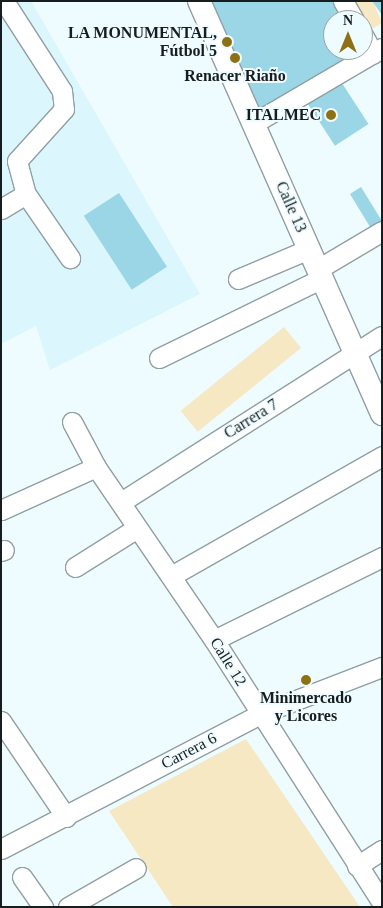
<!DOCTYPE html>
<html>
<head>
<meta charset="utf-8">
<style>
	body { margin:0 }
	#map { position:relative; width:383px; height:908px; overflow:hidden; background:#eefbff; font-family:"Times New Roman",serif }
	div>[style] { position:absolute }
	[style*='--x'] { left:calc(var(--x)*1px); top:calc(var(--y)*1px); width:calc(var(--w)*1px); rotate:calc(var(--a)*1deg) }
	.built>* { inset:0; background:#dcf6fd }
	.green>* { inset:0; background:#f5e8c2; transform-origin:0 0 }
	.building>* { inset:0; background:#9ad6e5; transform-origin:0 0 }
	.roads { filter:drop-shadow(1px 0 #909fa3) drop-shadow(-1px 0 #909fa3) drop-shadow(0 1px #909fa3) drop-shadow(0 -1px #909fa3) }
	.minor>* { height:19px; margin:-9.5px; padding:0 9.5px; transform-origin:9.5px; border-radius:9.5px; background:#fff }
	.major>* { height:22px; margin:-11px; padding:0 11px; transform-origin:11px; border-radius:11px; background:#fff }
	.dots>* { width:14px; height:14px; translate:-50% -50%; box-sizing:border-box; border:2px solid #eefbff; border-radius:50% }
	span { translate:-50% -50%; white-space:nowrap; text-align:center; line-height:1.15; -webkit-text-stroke:4px #eefbff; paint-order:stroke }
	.poi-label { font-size:16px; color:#171d1f; font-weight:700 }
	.right { translate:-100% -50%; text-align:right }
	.street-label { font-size:16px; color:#171d1f }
	.frame { position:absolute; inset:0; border:2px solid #171d1f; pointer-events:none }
	.north { position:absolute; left:323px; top:10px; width:50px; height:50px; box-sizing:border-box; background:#eefbff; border:1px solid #98a2a5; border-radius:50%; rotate:0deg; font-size:14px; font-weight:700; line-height:20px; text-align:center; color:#171d1f }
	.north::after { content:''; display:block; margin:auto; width:18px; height:22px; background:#8d7114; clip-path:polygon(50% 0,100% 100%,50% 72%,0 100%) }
</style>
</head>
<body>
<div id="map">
	<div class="built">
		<i style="clip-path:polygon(1px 1px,31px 1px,200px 294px,50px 370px,36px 326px,1px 344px)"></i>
	</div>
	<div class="green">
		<i style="clip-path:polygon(335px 1px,373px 1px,382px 23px,372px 29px,381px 46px,362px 56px,363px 20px)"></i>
		<i style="left:284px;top:327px;width:27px;height:133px;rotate:51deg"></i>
		<i style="clip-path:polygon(246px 739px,360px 907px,173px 907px,109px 811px)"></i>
	</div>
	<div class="building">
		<i style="clip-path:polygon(203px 1px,336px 1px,344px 20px,333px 20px,333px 50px,359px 50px,362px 56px,253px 115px)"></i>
		<i style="clip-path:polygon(372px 1px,382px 1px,382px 15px)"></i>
		<i style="left:338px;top:77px;width:56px;height:40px;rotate:57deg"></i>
		<i style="clip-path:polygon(361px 187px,382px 221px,378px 240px,350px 194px)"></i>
		<i style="left:119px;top:193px;width:88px;height:42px;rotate:57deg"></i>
	</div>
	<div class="roads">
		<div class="minor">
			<i style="--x:4;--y:1;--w:107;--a:57.2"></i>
			<i style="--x:62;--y:91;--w:18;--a:84"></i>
			<i style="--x:64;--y:109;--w:70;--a:132.1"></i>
			<i style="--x:17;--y:161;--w:34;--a:75"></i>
			<i style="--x:26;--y:194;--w:78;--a:55.5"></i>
			<i style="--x:343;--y:1;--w:22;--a:60"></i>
			<i style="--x:363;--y:35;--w:21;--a:61"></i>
			<i style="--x:254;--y:123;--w:148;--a:-30.4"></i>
			<i style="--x:1;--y:209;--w:29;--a:-31"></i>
			<i style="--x:318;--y:269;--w:74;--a:-30.7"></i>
			<i style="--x:238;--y:279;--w:77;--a:-22.9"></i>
			<i style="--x:159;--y:358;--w:182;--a:-26.1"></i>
			<i style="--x:72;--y:422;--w:51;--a:61.9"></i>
			<i style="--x:96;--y:467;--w:209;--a:55.7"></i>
			<i style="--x:214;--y:640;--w:312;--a:57.4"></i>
			<i style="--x:121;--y:502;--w:309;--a:-32.5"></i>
			<i style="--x:1;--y:510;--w:104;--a:-24.4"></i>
			<i style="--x:1;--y:551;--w:3;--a:-18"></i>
			<i style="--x:75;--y:567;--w:73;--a:-32.2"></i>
			<i style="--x:171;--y:576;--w:243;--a:-29.6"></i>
			<i style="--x:214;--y:640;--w:187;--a:-26.3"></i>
			<i style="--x:1;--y:721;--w:116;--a:55.9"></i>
			<i style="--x:1;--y:849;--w:292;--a:-27.5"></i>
			<i style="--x:260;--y:714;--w:131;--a:-21.1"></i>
			<i style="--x:357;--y:866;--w:30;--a:-33"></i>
			<i style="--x:22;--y:877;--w:37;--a:55"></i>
			<i style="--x:68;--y:907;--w:78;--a:-29.8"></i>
		</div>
		<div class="major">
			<i style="--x:199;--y:1;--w:452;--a:66.1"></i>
		</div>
	</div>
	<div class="dots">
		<i style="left:227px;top:42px;background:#8d7114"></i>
		<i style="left:235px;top:58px;background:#8d7114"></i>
		<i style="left:331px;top:115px;background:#8d7114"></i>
		<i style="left:306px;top:680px;background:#8d7114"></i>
	</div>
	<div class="poi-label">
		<span class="right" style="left:217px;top:42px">LA MONUMENTAL,<br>Fútbol 5</span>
		<span style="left:235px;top:76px">Renacer Riaño</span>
		<span class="right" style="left:321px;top:115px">ITALMEC</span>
		<span style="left:306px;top:707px">Minimercado<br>y Licores</span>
	</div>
	<div class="street-label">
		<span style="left:291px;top:207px;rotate:66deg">Calle 13</span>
		<span style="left:251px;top:419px;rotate:-32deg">Carrera 7</span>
		<span style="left:228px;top:662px;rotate:58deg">Calle 12</span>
		<span style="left:189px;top:751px;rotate:-28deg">Carrera 6</span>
	</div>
	<div class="frame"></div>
	<div class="north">N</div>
</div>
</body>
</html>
